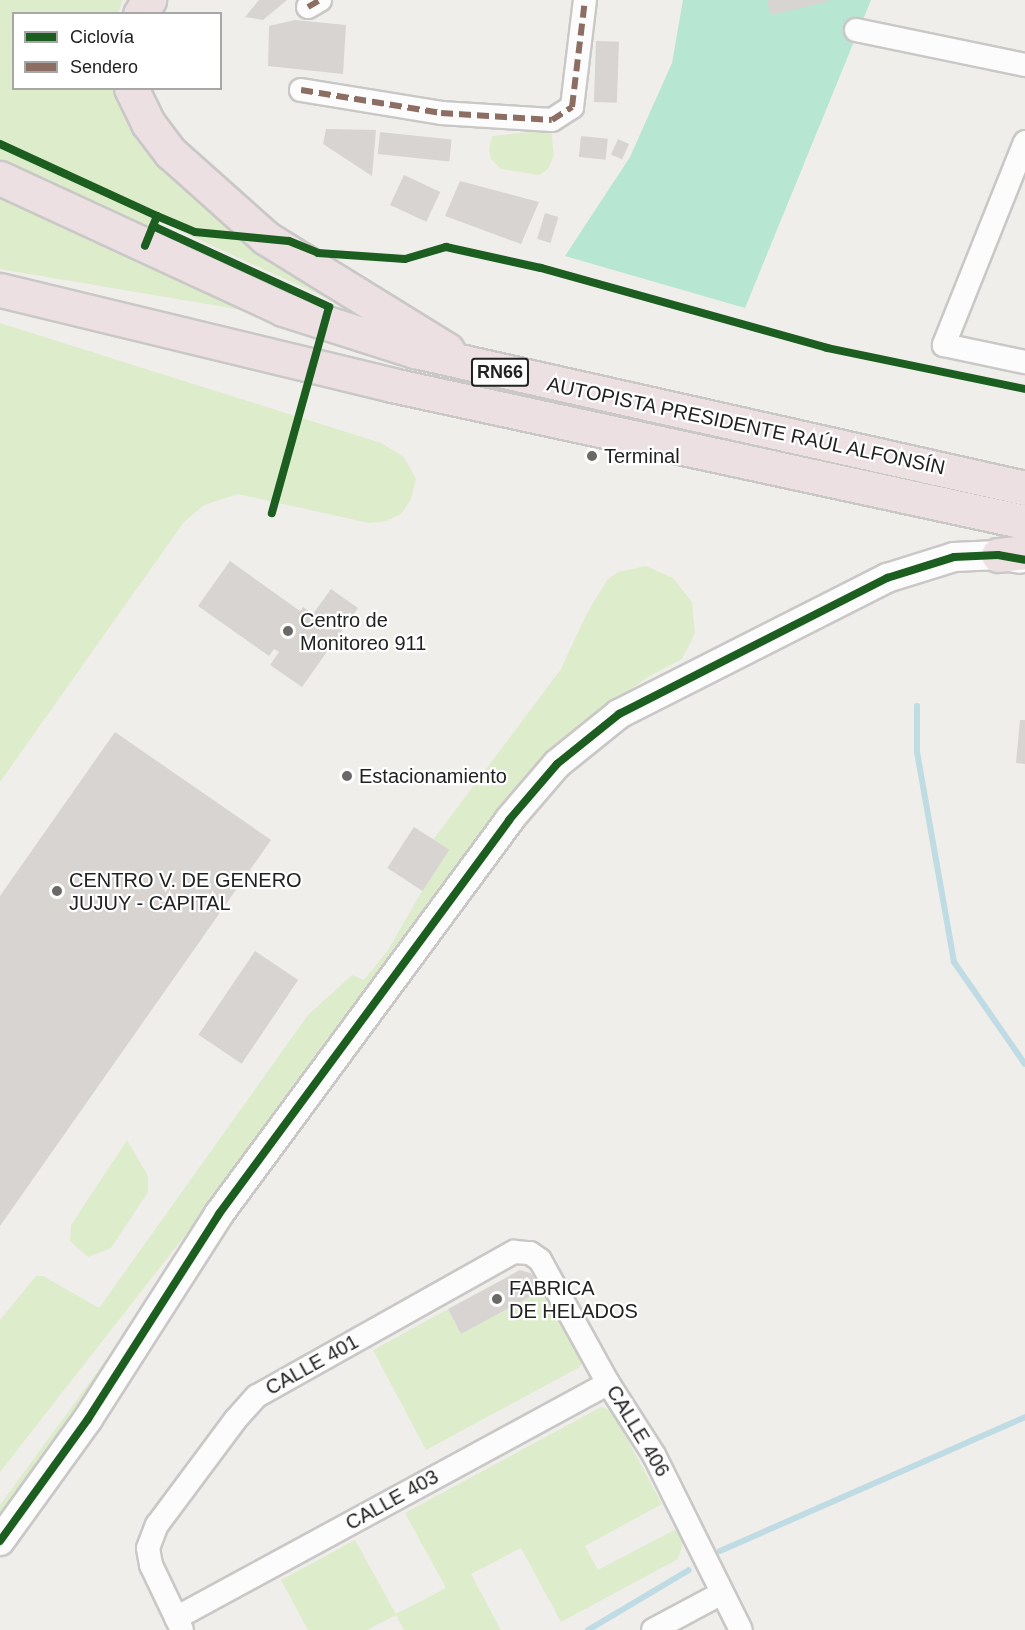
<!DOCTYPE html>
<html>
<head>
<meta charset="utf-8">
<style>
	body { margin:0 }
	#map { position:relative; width:1025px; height:1630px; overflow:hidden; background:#f0eeeb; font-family:Arial,sans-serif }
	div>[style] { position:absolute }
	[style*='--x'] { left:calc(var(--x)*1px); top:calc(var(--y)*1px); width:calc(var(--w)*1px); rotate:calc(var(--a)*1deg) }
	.grass>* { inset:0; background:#ddeccb }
	.pitch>* { inset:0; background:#b7e6d2 }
	.stream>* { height:6px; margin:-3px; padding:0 3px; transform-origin:3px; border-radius:3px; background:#bfdbe3 }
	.building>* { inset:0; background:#d7d4d2; transform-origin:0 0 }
	.roads { filter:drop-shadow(2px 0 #c9c8c7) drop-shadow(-2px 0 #c9c8c7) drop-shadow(0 2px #c9c8c7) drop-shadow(0 -2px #c9c8c7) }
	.minor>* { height:22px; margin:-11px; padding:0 11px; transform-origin:11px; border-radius:11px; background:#fdfcfc }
	.tertiary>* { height:28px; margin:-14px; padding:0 14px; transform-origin:14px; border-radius:14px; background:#fdfcfc }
	.motorway>* { height:33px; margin:-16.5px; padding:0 16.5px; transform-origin:16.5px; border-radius:16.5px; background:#ece0e2 }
	.quiet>* { height:6px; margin-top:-3px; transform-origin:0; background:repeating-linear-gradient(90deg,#8d6e63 0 12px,transparent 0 18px) }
	.cycleway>* { height:8px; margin:-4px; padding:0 4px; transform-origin:4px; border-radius:4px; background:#1b5e20 }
	.dots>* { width:16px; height:16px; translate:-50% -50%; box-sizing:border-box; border:3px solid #fff; border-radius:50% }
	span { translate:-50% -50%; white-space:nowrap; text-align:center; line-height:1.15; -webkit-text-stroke:4.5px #fff; paint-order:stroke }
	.shield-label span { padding:2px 4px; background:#fff; border:2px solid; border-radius:4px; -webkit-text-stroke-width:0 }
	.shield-label { font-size:18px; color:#222; font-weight:700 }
	.street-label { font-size:20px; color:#222 }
	.poi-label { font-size:20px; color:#222 }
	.left { translate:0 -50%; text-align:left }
	.legend { position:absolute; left:12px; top:12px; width:210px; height:78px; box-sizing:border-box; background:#fff; border:2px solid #a7a7a7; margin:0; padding:8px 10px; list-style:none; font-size:18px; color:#222 }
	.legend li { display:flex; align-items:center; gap:12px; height:30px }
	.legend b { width:30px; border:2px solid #a7a7a7 }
</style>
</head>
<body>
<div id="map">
	<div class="grass">
		<i style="clip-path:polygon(0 0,123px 0,118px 13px,14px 14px,14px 88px,116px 89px,124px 114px,150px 152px,201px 203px,275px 259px,385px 325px,152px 218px,147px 228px,0 160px)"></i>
		<i style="clip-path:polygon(551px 130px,554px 155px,548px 169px,539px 175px,501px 169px,491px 159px,489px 149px,492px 136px)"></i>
		<i style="clip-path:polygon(0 191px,190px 283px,242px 310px,0 269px)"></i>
		<i style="clip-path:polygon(0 323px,381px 443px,404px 457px,416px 479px,411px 499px,402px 513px,387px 521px,369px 523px,238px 494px,204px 505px,184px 522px,0 782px)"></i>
		<i style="clip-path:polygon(646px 566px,673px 578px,692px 602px,695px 633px,682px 659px,648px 677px,590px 718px,477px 837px,212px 1201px,0 1472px,0 1320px,36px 1276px,43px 1276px,99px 1308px,308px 1015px,352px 975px,364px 980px,388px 950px,422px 891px,433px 840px,561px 669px,586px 615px,607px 580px,618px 572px)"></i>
		<i style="clip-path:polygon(127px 1140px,148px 1176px,148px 1192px,111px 1248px,88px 1257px,70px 1241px,71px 1225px)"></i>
		<i style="clip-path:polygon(546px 1288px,583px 1357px,580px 1367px,426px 1450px,373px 1350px,448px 1309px,461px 1334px)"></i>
		<i style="clip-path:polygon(108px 1357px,111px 1361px,0 1519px,0 1505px)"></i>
		<i style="clip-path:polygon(601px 1407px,612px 1411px,662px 1504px,585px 1546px,598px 1570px,676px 1529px,683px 1543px,678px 1559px,561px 1622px,521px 1548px,471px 1574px,501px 1630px,404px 1630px,396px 1615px,367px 1630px,308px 1630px,281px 1580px,355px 1540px,396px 1614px,446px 1588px,405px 1513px)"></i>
	</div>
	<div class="pitch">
		<i style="clip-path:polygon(683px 0,871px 0,745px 308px,565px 256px,630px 157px,672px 63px)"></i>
	</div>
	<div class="stream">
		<i style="--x:917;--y:706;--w:46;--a:90"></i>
		<i style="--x:917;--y:752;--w:213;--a:80"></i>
		<i style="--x:954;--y:962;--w:124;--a:55.2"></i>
		<i style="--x:720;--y:1551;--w:333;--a:-23.7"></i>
		<i style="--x:588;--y:1630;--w:117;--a:-30.7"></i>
	</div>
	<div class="building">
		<i style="clip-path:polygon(259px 0,287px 0,263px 20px,245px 17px)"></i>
		<i style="clip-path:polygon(767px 0,830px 0,830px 1px,771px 15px)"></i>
		<i style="clip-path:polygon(295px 20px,346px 25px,343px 74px,268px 66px,269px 26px)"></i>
		<i style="left:596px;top:41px;width:23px;height:61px;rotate:2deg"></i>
		<i style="clip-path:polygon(326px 129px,376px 130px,372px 176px,323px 144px)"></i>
		<i style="left:380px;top:132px;width:72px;height:22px;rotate:6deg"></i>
		<i style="left:581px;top:136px;width:27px;height:21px;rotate:6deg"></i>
		<i style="left:618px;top:139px;width:12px;height:17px;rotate:24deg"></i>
		<i style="left:404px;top:175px;width:40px;height:33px;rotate:25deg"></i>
		<i style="clip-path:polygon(460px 181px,539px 202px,521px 244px,445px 216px)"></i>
		<i style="left:545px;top:213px;width:14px;height:27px;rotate:17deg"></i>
		<i style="clip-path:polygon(230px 561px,300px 611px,303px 607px,313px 614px,331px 589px,358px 608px,302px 687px,270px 665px,279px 652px,274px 649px,269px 656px,198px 606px)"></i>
		<i style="clip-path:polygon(1020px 720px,1025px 720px,1025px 764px,1016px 763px)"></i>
		<i style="clip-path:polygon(115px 732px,271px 840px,0 1226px,0 896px)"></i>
		<i style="left:414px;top:827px;width:42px;height:49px;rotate:33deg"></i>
		<i style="left:255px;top:951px;width:52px;height:101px;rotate:34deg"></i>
		<i style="clip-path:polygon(520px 1270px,530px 1273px,546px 1288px,461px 1334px,448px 1309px)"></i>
	</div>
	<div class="roads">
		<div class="minor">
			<i style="--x:308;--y:7;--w:14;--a:-30"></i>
			<i style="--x:856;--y:30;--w:173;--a:11.7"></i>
			<i style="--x:301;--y:90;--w:142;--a:9.3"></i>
			<i style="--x:441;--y:113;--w:111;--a:3.6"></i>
			<i style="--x:552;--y:120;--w:24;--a:-33"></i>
			<i style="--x:572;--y:107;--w:108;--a:-83.1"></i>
			<i style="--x:1025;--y:142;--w:219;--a:111.8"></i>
			<i style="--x:944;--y:345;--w:83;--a:11.9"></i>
			<i style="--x:176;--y:1618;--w:492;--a:-28.5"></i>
			<i style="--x:182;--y:1630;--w:72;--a:-115.5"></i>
			<i style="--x:151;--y:1565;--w:17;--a:-100"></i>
			<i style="--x:148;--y:1548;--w:25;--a:-69"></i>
			<i style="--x:157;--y:1525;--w:132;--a:-53.3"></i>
			<i style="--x:236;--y:1419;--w:31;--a:-48"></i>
			<i style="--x:257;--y:1396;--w:295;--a:-29.3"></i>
			<i style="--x:514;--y:1252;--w:16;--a:4"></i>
			<i style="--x:530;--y:1253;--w:12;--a:35"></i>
			<i style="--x:540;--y:1260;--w:141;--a:61.1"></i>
			<i style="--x:608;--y:1383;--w:85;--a:57.4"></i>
			<i style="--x:654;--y:1455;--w:195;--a:63.6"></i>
			<i style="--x:653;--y:1630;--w:76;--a:-28.2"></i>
		</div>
		<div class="tertiary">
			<i style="--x:0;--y:1541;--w:150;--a:-54.2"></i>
			<i style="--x:88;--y:1419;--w:243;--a:-57.4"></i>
			<i style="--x:219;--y:1214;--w:489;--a:-53.6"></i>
			<i style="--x:509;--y:820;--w:74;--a:-49.4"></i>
			<i style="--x:557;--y:764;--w:80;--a:-38.9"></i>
			<i style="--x:619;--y:714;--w:301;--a:-26.9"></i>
			<i style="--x:887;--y:578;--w:70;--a:-17.4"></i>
			<i style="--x:954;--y:557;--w:44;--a:-2.6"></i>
			<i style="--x:998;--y:555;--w:22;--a:10"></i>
		</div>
		<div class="motorway">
			<i style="--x:140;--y:14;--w:17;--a:-57"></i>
			<i style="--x:131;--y:88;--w:39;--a:64"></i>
			<i style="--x:148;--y:123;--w:38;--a:53"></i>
			<i style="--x:171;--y:153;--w:127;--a:41.8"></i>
			<i style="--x:266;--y:238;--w:213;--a:31.7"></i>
			<i style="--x:0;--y:178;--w:312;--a:24.8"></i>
			<i style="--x:283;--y:309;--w:139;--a:17.7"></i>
			<i style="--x:415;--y:351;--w:625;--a:12.66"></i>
			<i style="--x:0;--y:290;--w:403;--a:13.6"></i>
			<i style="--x:392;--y:385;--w:648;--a:12.21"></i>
			<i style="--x:998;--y:555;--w:27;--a:-6"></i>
		</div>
	</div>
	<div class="quiet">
		<i style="--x:308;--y:7;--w:14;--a:-30"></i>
		<i style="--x:301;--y:90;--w:142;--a:9.3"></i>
		<i style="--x:441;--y:113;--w:111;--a:3.6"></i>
		<i style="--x:552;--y:120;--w:24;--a:-33"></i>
		<i style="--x:572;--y:107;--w:108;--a:-83.1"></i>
	</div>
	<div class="cycleway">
		<i style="--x:0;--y:144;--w:173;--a:24.6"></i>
		<i style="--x:157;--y:216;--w:32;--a:112"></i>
		<i style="--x:157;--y:216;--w:41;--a:22.8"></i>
		<i style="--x:195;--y:232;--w:94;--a:5.5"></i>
		<i style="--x:289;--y:241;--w:31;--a:22"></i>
		<i style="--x:318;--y:253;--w:87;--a:3.9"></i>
		<i style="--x:405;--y:259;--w:43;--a:-16.3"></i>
		<i style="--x:446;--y:247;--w:97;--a:12.5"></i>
		<i style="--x:541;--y:268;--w:297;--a:15.6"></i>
		<i style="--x:827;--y:348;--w:202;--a:11.7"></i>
		<i style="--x:153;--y:226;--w:194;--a:24.7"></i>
		<i style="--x:329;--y:307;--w:214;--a:105.5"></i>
		<i style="--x:0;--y:1541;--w:150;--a:-54.2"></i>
		<i style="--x:88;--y:1419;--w:243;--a:-57.4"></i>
		<i style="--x:219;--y:1214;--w:489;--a:-53.6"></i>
		<i style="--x:509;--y:820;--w:74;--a:-49.4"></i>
		<i style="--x:557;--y:764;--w:80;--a:-38.9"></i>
		<i style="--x:619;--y:714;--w:301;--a:-26.9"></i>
		<i style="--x:887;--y:578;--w:70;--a:-17.4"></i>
		<i style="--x:954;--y:557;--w:44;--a:-2.6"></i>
		<i style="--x:998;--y:555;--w:27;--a:10"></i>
	</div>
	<div class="dots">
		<i style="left:592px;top:456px;background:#6a6968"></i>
		<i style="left:288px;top:631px;background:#6a6968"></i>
		<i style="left:347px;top:776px;background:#6a6968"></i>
		<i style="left:57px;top:891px;background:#6a6968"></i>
		<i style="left:497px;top:1299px;background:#6a6968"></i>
	</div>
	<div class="shield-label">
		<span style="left:500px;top:372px">RN66</span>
	</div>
	<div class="street-label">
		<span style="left:746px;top:426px;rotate:12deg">AUTOPISTA PRESIDENTE RAÚL ALFONSÍN</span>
		<span style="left:312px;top:1365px;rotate:-29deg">CALLE 401</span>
		<span style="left:638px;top:1431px;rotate:59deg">CALLE 406</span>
		<span style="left:392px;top:1500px;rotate:-29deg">CALLE 403</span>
	</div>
	<div class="poi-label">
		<span class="left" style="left:604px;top:456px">Terminal</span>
		<span class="left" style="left:300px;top:632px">Centro de<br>Monitoreo 911</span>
		<span class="left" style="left:359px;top:776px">Estacionamiento</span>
		<span class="left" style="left:69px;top:892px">CENTRO V. DE GENERO<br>JUJUY - CAPITAL</span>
		<span class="left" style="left:509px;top:1300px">FABRICA<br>DE HELADOS</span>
	</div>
	<ul class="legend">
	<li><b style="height:8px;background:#1b5e20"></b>Ciclovía</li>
	<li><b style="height:8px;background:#8d6e63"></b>Sendero</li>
	</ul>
</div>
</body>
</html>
